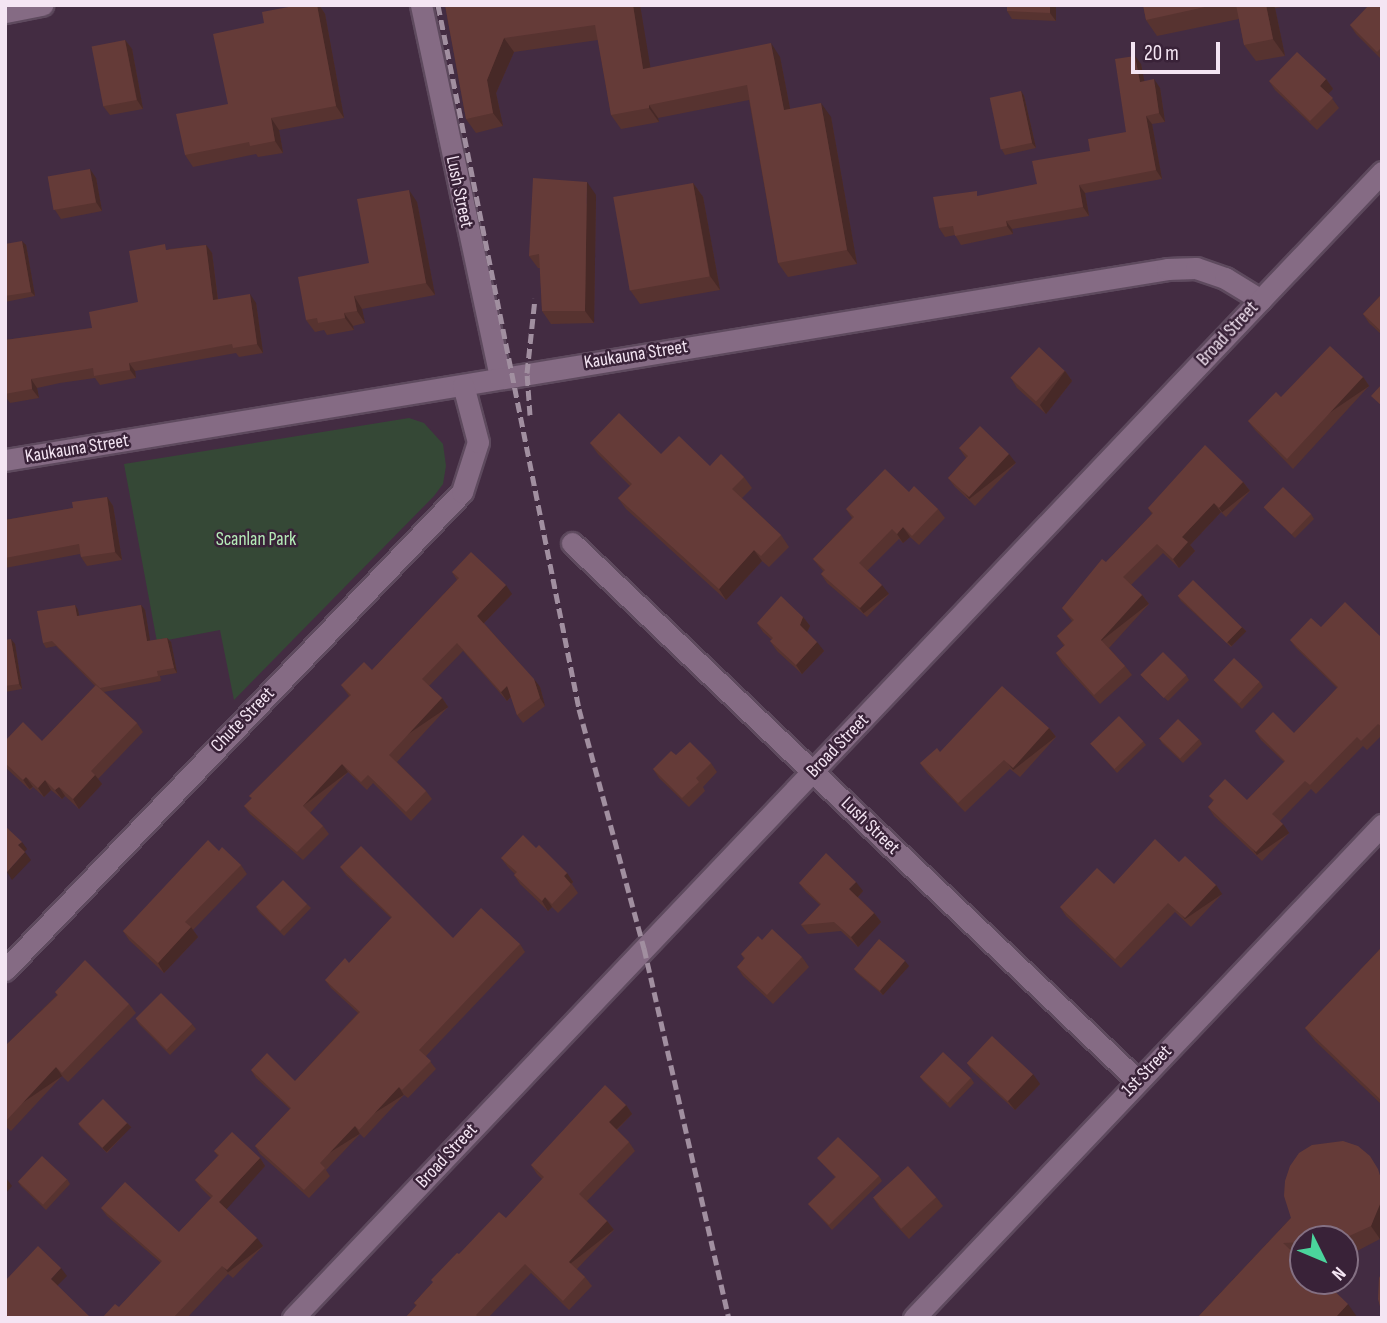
<!DOCTYPE html>
<html>
<head>
<meta charset="utf-8">
<style>
	body { margin:0 }
	#map { position:relative; width:1387px; height:1323px; overflow:hidden; background:#432c42; font-family:"Sofia Sans Condensed",sans-serif }
	div>[style] { position:absolute }
	[style*='--x'] { left:calc(var(--x)*1px); top:calc(var(--y)*1px); width:calc(var(--w)*1px); rotate:calc(var(--a)*1deg) }
	.green>* { inset:0; background:#354836 }
	.roads { filter:drop-shadow(2px 0 #5e4a5e) drop-shadow(-2px 0 #5e4a5e) drop-shadow(0 2px #5e4a5e) drop-shadow(0 -2px #5e4a5e) }
	.minor>* { height:21px; margin:-10.5px; padding:0 10.5px; transform-origin:10.5px; border-radius:10.5px; background:#856b84 }
	.rail>* { height:5px; margin-top:-2.5px; transform-origin:0; background:repeating-linear-gradient(90deg,#a18fa0 0 10px,transparent 0 15px) }
	.wall>* { inset:0; background:#573330 }
	.shaded-wall>* { inset:0; background:#472927; transform-origin:0 0 }
	.building>* { inset:0; background:#653b38; transform-origin:0 0 }
	span { translate:-50% -50%; white-space:nowrap; text-align:center; line-height:1.15; -webkit-text-stroke:5px #392238; paint-order:stroke }
	.street-label { font-size:19px; color:#f4e5f3 }
	.park-label { font-size:19px; color:#b5ecb8 }
	.frame { position:absolute; inset:0; border:7px solid #f4e5f3; pointer-events:none }
	.north { position:absolute; left:1289px; top:1225px; width:70px; height:70px; box-sizing:border-box; background:#392238; border:2px solid #847083; border-radius:50%; rotate:133deg; font-size:19px; font-weight:700; line-height:28px; text-align:center; color:#f4e5f3 }
	.north::after { content:''; display:block; margin:auto; width:24px; height:32px; background:#4bd49c; clip-path:polygon(50% 0,100% 100%,50% 72%,0 100%) }
	.scale { position:absolute; left:1131px; top:42px; width:89px; height:32px; box-sizing:border-box; border:4px solid #f4e5f3; border-top:0; padding-left:9px; font-size:21px; line-height:24px; white-space:nowrap; color:#f4e5f3; -webkit-text-stroke:5px #392238; paint-order:stroke }
</style>
</head>
<body>
<div id="map">
	<div class="green">
		<i style="clip-path:polygon(409px 418px,424px 423px,443px 444px,446px 466px,443px 484px,434px 496px,234px 700px,220px 630px,157px 642px,124px 464px)"></i>
	</div>
	<div class="roads">
		<div class="minor">
			<i style="--x:421;--y:5;--w:381;--a:78"></i>
			<i style="--x:5;--y:12;--w:38;--a:-11"></i>
			<i style="--x:5;--y:460;--w:1178;--a:-9.33"></i>
			<i style="--x:1167;--y:269;--w:29;--a:-2"></i>
			<i style="--x:1196;--y:268;--w:31;--a:19"></i>
			<i style="--x:1225;--y:278;--w:42;--a:31.4"></i>
			<i style="--x:572;--y:543;--w:781;--a:43.55"></i>
			<i style="--x:5;--y:970;--w:661;--a:-46.29"></i>
			<i style="--x:462;--y:492;--w:52;--a:-72.3"></i>
			<i style="--x:478;--y:442;--w:59;--a:-104.7"></i>
			<i style="--x:293;--y:1318;--w:1581;--a:-46.46"></i>
			<i style="--x:914;--y:1318;--w:680;--a:-46.49"></i>
		</div>
	</div>
	<div class="rail">
		<i style="--x:438;--y:5;--w:718;--a:78.67"></i>
		<i style="--x:579;--y:709;--w:248;--a:74.8"></i>
		<i style="--x:644;--y:948;--w:380;--a:77.1"></i>
		<i style="--x:530;--y:415;--w:42;--a:-94.1"></i>
		<i style="--x:527;--y:373;--w:75;--a:-83.9"></i>
	</div>
	<div class="wall">
		<i style="clip-path:polygon(299px 5px,319px 5px,325px 14px,344px 118px,279px 130px,283px 153px,258px 157px,256px 154px,193px 167px,185px 155px,228px 104px,264px 23px)"></i>
		<i style="clip-path:polygon(445px 5px,640px 5px,650px 68px,780px 57px,790px 109px,831px 117px,857px 264px,788px 277px,778px 263px,749px 100px,658px 118px,659px 122px,621px 129px,611px 115px,598px 40px,514px 52px,496px 93px,503px 126px,476px 133px,466px 119px)"></i>
		<i style="clip-path:polygon(1056px 5px,1056px 21px,1012px 19px,1007px 11px)"></i>
		<i style="clip-path:polygon(1143px 5px,1294px 5px,1275px 8px,1285px 56px,1256px 61px,1244px 45px,1239px 19px,1157px 36px,1146px 20px)"></i>
		<i style="clip-path:polygon(1382px 5px,1382px 60px,1356px 34px,1350px 25px)"></i>
		<i style="clip-path:polygon(125px 40px,132px 49px,143px 109px,110px 115px,103px 106px)"></i>
		<i style="clip-path:polygon(1141px 64px,1144px 81px,1160px 88px,1165px 122px,1152px 124px,1162px 179px,1085px 193px,1089px 216px,1012px 229px,1013px 234px,961px 245px,955px 235px,945px 237px,939px 228px,980px 196px,1037px 184px,1126px 132px)"></i>
		<i style="clip-path:polygon(1326px 79px,1333px 89px,1328px 93px,1339px 108px,1317px 130px,1275px 90px,1269px 81px)"></i>
		<i style="clip-path:polygon(1021px 91px,1024px 96px,1036px 148px,1005px 155px,1002px 150px)"></i>
		<i style="clip-path:polygon(96px 178px,102px 211px,61px 219px,55px 210px)"></i>
		<i style="clip-path:polygon(693px 183px,703px 197px,720px 290px,640px 304px,630px 290px)"></i>
		<i style="clip-path:polygon(596px 195px,594px 323px,551px 324px,542px 311px,540px 268px,538px 268px,529px 256px)"></i>
		<i style="clip-path:polygon(417px 202px,435px 295px,362px 309px,365px 323px,353px 326px,354px 330px,327px 335px,324px 330px,315px 332px,306px 320px,369px 263px)"></i>
		<i style="clip-path:polygon(5px 244px,26px 245px,35px 296px,5px 302px)"></i>
		<i style="clip-path:polygon(206px 245px,212px 253px,218px 299px,256px 303px,263px 353px,239px 357px,236px 353px,135px 371px,136px 378px,100px 385px,95px 378px,60px 383px,37px 388px,39px 398px,10px 403px,5px 396px,5px 340px,92px 328px,138px 302px,169px 249px)"></i>
		<i style="clip-path:polygon(1382px 294px,1382px 335px,1369px 323px,1363px 314px)"></i>
		<i style="clip-path:polygon(1065px 371px,1072px 381px,1046px 414px,1017px 388px,1011px 378px)"></i>
		<i style="clip-path:polygon(1363px 377px,1369px 386px,1293px 469px,1255px 430px,1248px 421px,1281px 397px)"></i>
		<i style="clip-path:polygon(590px 443px,661px 454px,710px 466px,744px 477px,752px 488px,742px 498px,781px 535px,789px 547px,769px 567px,762px 561px,726px 600px,626px 509px,618px 498px,630px 486px,598px 454px)"></i>
		<i style="clip-path:polygon(959px 448px,1016px 463px,975px 506px,955px 487px,948px 478px,966px 458px)"></i>
		<i style="clip-path:polygon(1243px 482px,1250px 491px,1226px 517px,1221px 512px,1190px 545px,1195px 551px,1179px 568px,1163px 553px,1131px 585px,1142px 595px,1149px 604px,1109px 648px,1125px 666px,1132px 675px,1100px 704px,1062px 663px,1056px 653px,1064px 646px,1057px 636px,1072px 621px,1062px 608px,1152px 514px,1148px 508px)"></i>
		<i style="clip-path:polygon(909px 492px,938px 509px,945px 518px,919px 545px,910px 537px,903px 543px,899px 539px,867px 571px,889px 594px,867px 617px,827px 583px,821px 574px,823px 571px,813px 559px,852px 518px,846px 509px)"></i>
		<i style="clip-path:polygon(107px 497px,113px 506px,122px 560px,87px 566px,81px 557px,80px 554px,5px 568px,5px 520px,73px 508px)"></i>
		<i style="clip-path:polygon(1264px 507px,1311px 514px,1314px 519px,1295px 538px,1267px 511px)"></i>
		<i style="clip-path:polygon(452px 572px,512px 594px,484px 623px,540px 687px,545px 706px,523px 723px,517px 715px,511px 697px,507px 701px,463px 651px,429px 686px,442px 698px,448px 707px,397px 762px,426px 791px,432px 799px,411px 821px,373px 783px,367px 790px,348px 772px,310px 813px,323px 826px,329px 834px,303px 860px,250px 814px,244px 806px,252px 799px,249px 796px,349px 696px,341px 685px,372px 670px,457px 580px)"></i>
		<i style="clip-path:polygon(1178px 596px,1242px 627px,1246px 631px,1231px 647px,1181px 601px)"></i>
		<i style="clip-path:polygon(75px 605px,78px 610px,79px 616px,141px 605px,145px 610px,150px 641px,167px 638px,171px 642px,177px 673px,160px 676px,161px 681px,104px 692px,137px 723px,143px 732px,98px 779px,102px 784px,79px 809px,65px 796px,62px 799px,51px 790px,44px 797px,33px 787px,30px 790px,5px 767px,5px 741px,42px 741px,95px 686px,56px 646px,46px 648px,43px 643px)"></i>
		<i style="clip-path:polygon(803px 617px,810px 626px,807px 632px,824px 651px,802px 674px,777px 651px,770px 641px,772px 640px,763px 632px,757px 623px)"></i>
		<i style="clip-path:polygon(1321px 627px,1382px 638px,1382px 735px,1367px 750px,1363px 746px,1316px 794px,1311px 789px,1280px 821px,1289px 833px,1262px 861px,1214px 816px,1208px 807px,1213px 801px,1209px 796px,1247px 800px,1284px 762px,1261px 740px,1255px 731px,1294px 733px,1337px 688px,1296px 648px,1290px 640px)"></i>
		<i style="clip-path:polygon(5px 640px,15px 644px,22px 689px,5px 692px)"></i>
		<i style="clip-path:polygon(1141px 675px,1186px 675px,1189px 680px,1168px 701px,1145px 680px)"></i>
		<i style="clip-path:polygon(1214px 680px,1260px 682px,1263px 687px,1242px 709px,1217px 684px)"></i>
		<i style="clip-path:polygon(1049px 728px,1056px 737px,1020px 777px,1010px 769px,965px 812px,927px 773px,920px 763px,940px 752px)"></i>
		<i style="clip-path:polygon(1159px 738px,1199px 739px,1202px 744px,1183px 763px,1162px 743px)"></i>
		<i style="clip-path:polygon(1143px 741px,1146px 745px,1117px 773px,1090px 743px)"></i>
		<i style="clip-path:polygon(676px 755px,711px 763px,717px 772px,703px 787px,705px 791px,689px 807px,659px 778px,653px 769px)"></i>
		<i style="clip-path:polygon(536px 848px,567px 873px,573px 882px,572px 884px,578px 893px,558px 913px,552px 907px,548px 911px,520px 884px,514px 875px,515px 874px,508px 867px,501px 858px)"></i>
		<i style="clip-path:polygon(219px 851px,241px 865px,247px 874px,193px 930px,198px 937px,164px 973px,129px 940px,123px 931px)"></i>
		<i style="clip-path:polygon(340px 867px,453px 938px,520px 944px,525px 952px,426px 1056px,436px 1069px,408px 1098px,404px 1095px,364px 1138px,360px 1134px,326px 1170px,330px 1176px,309px 1198px,260px 1154px,255px 1146px,290px 1109px,256px 1078px,251px 1070px,295px 1081px,358px 1013px,331px 988px,325px 980px,349px 963px,391px 918px,346px 875px)"></i>
		<i style="clip-path:polygon(799px 883px,863px 891px,858px 897px,874px 913px,881px 922px,858px 947px,841px 931px,808px 934px,801px 925px,820px 905px,806px 892px)"></i>
		<i style="clip-path:polygon(1114px 884px,1216px 885px,1222px 894px,1191px 927px,1175px 912px,1121px 968px,1066px 916px,1060px 907px)"></i>
		<i style="clip-path:polygon(307px 904px,311px 908px,284px 936px,259px 912px,256px 907px)"></i>
		<i style="clip-path:polygon(1382px 947px,1382px 1105px,1315px 1041px,1305px 1028px)"></i>
		<i style="clip-path:polygon(741px 954px,802px 957px,809px 967px,773px 1004px,743px 976px,737px 967px,744px 959px)"></i>
		<i style="clip-path:polygon(909px 966px,883px 995px,857px 973px,854px 969px)"></i>
		<i style="clip-path:polygon(55px 992px,129px 1004px,136px 1013px,68px 1082px,62px 1076px,11px 1131px,5px 1126px,5px 1046px,57px 995px)"></i>
		<i style="clip-path:polygon(136px 1019px,192px 1024px,196px 1029px,170px 1055px,139px 1024px)"></i>
		<i style="clip-path:polygon(967px 1063px,1040px 1084px,1015px 1110px,973px 1072px)"></i>
		<i style="clip-path:polygon(920px 1077px,971px 1078px,974px 1083px,950px 1108px,923px 1081px)"></i>
		<i style="clip-path:polygon(626px 1105px,632px 1114px,617px 1130px,629px 1142px,635px 1151px,587px 1201px,607px 1221px,614px 1230px,577px 1269px,585px 1277px,592px 1286px,569px 1310px,531px 1273px,488px 1318px,405px 1318px,416px 1306px,414px 1303px,459px 1254px,506px 1218px,542px 1179px,537px 1174px,531px 1165px)"></i>
		<i style="clip-path:polygon(127px 1123px,131px 1127px,107px 1153px,82px 1129px,79px 1125px)"></i>
		<i style="clip-path:polygon(1343px 1141px,1380px 1239px,1357px 1251px,1345px 1252px,1345px 1239px,1303px 1239px,1303px 1256px,1297px 1257px,1357px 1317px,1197px 1318px,1291px 1218px)"></i>
		<i style="clip-path:polygon(214px 1151px,260px 1158px,265px 1166px,226px 1209px,263px 1246px,233px 1278px,228px 1274px,187px 1318px,102px 1318px,119px 1307px,161px 1263px,107px 1216px,101px 1208px,179px 1232px,211px 1198px,201px 1188px,195px 1180px,218px 1156px)"></i>
		<i style="clip-path:polygon(817px 1158px,879px 1176px,882px 1181px,832px 1230px,808px 1204px,835px 1177px)"></i>
		<i style="clip-path:polygon(67px 1179px,70px 1184px,46px 1210px,21px 1186px,18px 1182px)"></i>
		<i style="clip-path:polygon(936px 1197px,943px 1206px,909px 1239px,880px 1208px,874px 1199px)"></i>
	</div>
	<div class="shaded-wall">
		<i style="clip-path:polygon(317px 5px,319px 5px,325px 14px,344px 118px,336px 106px)"></i>
		<i style="clip-path:polygon(633px 5px,640px 5px,653px 83px,643px 69px)"></i>
		<i style="clip-path:polygon(1050px 5px,1056px 5px,1056px 21px,1050px 13px)"></i>
		<i style="clip-path:polygon(1266px 5px,1273px 5px,1275px 8px,1285px 56px,1273px 39px)"></i>
		<i style="clip-path:polygon(504px 38px,514px 52px,496px 93px,503px 126px,493px 113px,487px 80px)"></i>
		<i style="clip-path:polygon(125px 40px,132px 49px,143px 109px,137px 100px)"></i>
		<i style="clip-path:polygon(771px 43px,780px 57px,793px 124px,784px 110px)"></i>
		<i style="clip-path:polygon(1135px 56px,1141px 64px,1146px 90px,1140px 82px)"></i>
		<i style="clip-path:polygon(1154px 79px,1160px 88px,1165px 122px,1159px 113px)"></i>
		<i style="clip-path:polygon(1326px 79px,1333px 89px,1327px 95px,1320px 86px)"></i>
		<i style="clip-path:polygon(1021px 91px,1024px 96px,1036px 148px,1032px 143px)"></i>
		<i style="clip-path:polygon(821px 103px,831px 117px,857px 264px,847px 250px)"></i>
		<i style="clip-path:polygon(649px 105px,658px 118px,659px 122px,649px 108px)"></i>
		<i style="clip-path:polygon(1146px 116px,1152px 124px,1162px 179px,1156px 170px)"></i>
		<i style="clip-path:polygon(271px 118px,279px 130px,283px 153px,275px 141px)"></i>
		<i style="clip-path:polygon(90px 169px,96px 178px,102px 211px,96px 202px)"></i>
		<i style="clip-path:polygon(587px 182px,596px 195px,594px 323px,585px 311px)"></i>
		<i style="clip-path:polygon(693px 183px,703px 197px,720px 290px,710px 276px)"></i>
		<i style="clip-path:polygon(1079px 185px,1085px 193px,1089px 216px,1083px 207px)"></i>
		<i style="clip-path:polygon(409px 190px,417px 202px,435px 295px,426px 283px)"></i>
		<i style="clip-path:polygon(1006px 221px,1012px 229px,1013px 234px,1007px 226px)"></i>
		<i style="clip-path:polygon(22px 241px,26px 245px,35px 296px,31px 292px)"></i>
		<i style="clip-path:polygon(206px 245px,212px 253px,219px 309px,213px 300px)"></i>
		<i style="clip-path:polygon(250px 294px,256px 303px,263px 353px,257px 344px)"></i>
		<i style="clip-path:polygon(354px 296px,362px 309px,365px 323px,357px 311px)"></i>
		<i style="clip-path:polygon(344px 313px,353px 326px,354px 330px,345px 318px)"></i>
		<i style="clip-path:polygon(129px 363px,135px 371px,136px 378px,130px 370px)"></i>
		<i style="clip-path:polygon(1065px 371px,1072px 381px,1046px 414px,1040px 405px)"></i>
		<i style="left:1363px;top:377px;width:11px;height:112px;rotate:56deg"></i>
		<i style="clip-path:polygon(31px 379px,37px 388px,39px 398px,32px 389px)"></i>
		<i style="left:1009px;top:454px;width:11px;height:59px;rotate:52deg"></i>
		<i style="left:1243px;top:482px;width:11px;height:35px;rotate:52deg"></i>
		<i style="clip-path:polygon(107px 497px,113px 506px,122px 560px,115px 552px)"></i>
		<i style="clip-path:polygon(1214px 503px,1221px 512px,1190px 545px,1195px 551px,1179px 568px,1173px 559px,1182px 537px)"></i>
		<i style="clip-path:polygon(903px 527px,910px 537px,903px 543px,897px 534px)"></i>
		<i style="clip-path:polygon(754px 550px,762px 561px,726px 600px,719px 589px)"></i>
		<i style="clip-path:polygon(506px 585px,512px 594px,483px 624px,477px 616px)"></i>
		<i style="left:882px;top:585px;width:11px;height:32px;rotate:52deg"></i>
		<i style="left:1142px;top:595px;width:11px;height:61px;rotate:52deg"></i>
		<i style="clip-path:polygon(75px 605px,78px 610px,80px 621px,77px 616px)"></i>
		<i style="clip-path:polygon(141px 605px,145px 610px,151px 646px,147px 641px)"></i>
		<i style="clip-path:polygon(803px 617px,810px 626px,806px 634px,800px 625px)"></i>
		<i style="left:1242px;top:627px;width:6px;height:21px;rotate:45deg"></i>
		<i style="clip-path:polygon(167px 638px,171px 642px,177px 673px,174px 668px)"></i>
		<i style="clip-path:polygon(11px 639px,15px 644px,22px 689px,19px 684px)"></i>
		<i style="clip-path:polygon(817px 642px,824px 651px,802px 674px,796px 665px)"></i>
		<i style="clip-path:polygon(534px 679px,540px 687px,545px 706px,540px 698px)"></i>
		<i style="clip-path:polygon(507px 686px,513px 694px,507px 701px,501px 692px)"></i>
		<i style="left:442px;top:698px;width:11px;height:78px;rotate:56deg"></i>
		<i style="left:1049px;top:728px;width:11px;height:54px;rotate:52deg"></i>
		<i style="left:342px;top:764px;width:10px;height:57px;rotate:53deg"></i>
		<i style="clip-path:polygon(95px 775px,102px 784px,79px 809px,73px 799px)"></i>
		<i style="left:26px;top:777px;width:12px;height:4px;rotate:55deg"></i>
		<i style="clip-path:polygon(45px 780px,51px 790px,44px 797px,38px 788px)"></i>
		<i style="clip-path:polygon(59px 787px,65px 796px,62px 799px,55px 790px)"></i>
		<i style="left:1283px;top:824px;width:11px;height:39px;rotate:56deg"></i>
		<i style="clip-path:polygon(22px 842px,27px 849px,24px 853px,18px 845px)"></i>
		<i style="clip-path:polygon(25px 852px,31px 860px,12px 880px,7px 872px)"></i>
		<i style="clip-path:polygon(567px 873px,573px 882px,570px 885px,564px 876px)"></i>
		<i style="clip-path:polygon(856px 882px,863px 891px,856px 899px,849px 889px)"></i>
		<i style="left:1216px;top:885px;width:11px;height:45px;rotate:56deg"></i>
		<i style="clip-path:polygon(545px 897px,552px 907px,548px 911px,542px 901px)"></i>
		<i style="clip-path:polygon(874px 913px,881px 922px,858px 947px,851px 937px)"></i>
		<i style="clip-path:polygon(191px 927px,198px 937px,164px 973px,158px 963px)"></i>
		<i style="clip-path:polygon(905px 961px,909px 966px,883px 995px,880px 991px)"></i>
		<i style="left:56px;top:1067px;width:11px;height:75px;rotate:56deg"></i>
		<i style="clip-path:polygon(1033px 1074px,1040px 1084px,1015px 1110px,1008px 1101px)"></i>
		<i style="left:399px;top:1087px;width:9px;height:59px;rotate:58deg"></i>
		<i style="clip-path:polygon(626px 1105px,632px 1114px,615px 1131px,609px 1122px)"></i>
		<i style="left:127px;top:1123px;width:6px;height:35px;rotate:45deg"></i>
		<i style="left:355px;top:1126px;width:9px;height:51px;rotate:58deg"></i>
		<i style="clip-path:polygon(260px 1158px,265px 1166px,225px 1211px,219px 1202px)"></i>
		<i style="clip-path:polygon(6px 1178px,12px 1186px,5px 1194px,5px 1179px)"></i>
		<i style="clip-path:polygon(1382px 1196px,1382px 1236px,1380px 1239px,1371px 1226px)"></i>
		<i style="left:607px;top:1221px;width:11px;height:56px;rotate:52deg"></i>
		<i style="left:257px;top:1238px;width:10px;height:44px;rotate:53deg"></i>
		<i style="clip-path:polygon(61px 1268px,67px 1276px,56px 1287px,51px 1279px)"></i>
		<i style="clip-path:polygon(1348px 1304px,1357px 1317px,1335px 1318px)"></i>
	</div>
	<div class="building">
		<i style="clip-path:polygon(299px 5px,317px 5px,336px 106px,271px 118px,275px 141px,250px 146px,249px 142px,185px 155px,176px 114px,228px 104px,213px 34px,264px 23px,262px 12px)"></i>
		<i style="clip-path:polygon(445px 5px,633px 5px,643px 69px,771px 43px,784px 110px,821px 103px,847px 250px,778px 263px,747px 85px,649px 105px,649px 108px,611px 115px,595px 25px,504px 38px,487px 80px,493px 113px,466px 119px)"></i>
		<i style="clip-path:polygon(1007px 5px,1050px 5px,1050px 13px,1007px 11px)"></i>
		<i style="clip-path:polygon(1143px 5px,1214px 5px,1146px 20px)"></i>
		<i style="clip-path:polygon(1236px 5px,1266px 5px,1273px 39px,1244px 45px)"></i>
		<i style="clip-path:polygon(1369px 5px,1382px 5px,1382px 47px,1377px 52px,1350px 25px)"></i>
		<i style="left:125px;top:40px;width:61px;height:34px;rotate:79deg"></i>
		<i style="clip-path:polygon(1297px 52px,1326px 79px,1320px 86px,1333px 98px,1310px 121px,1269px 81px)"></i>
		<i style="clip-path:polygon(1135px 56px,1140px 82px,1154px 79px,1159px 113px,1146px 116px,1156px 170px,1079px 185px,1083px 207px,1006px 221px,1007px 226px,955px 236px,953px 226px,939px 228px,933px 197px,977px 191px,977px 196px,1037px 184px,1032px 161px,1090px 151px,1088px 139px,1126px 132px,1115px 59px)"></i>
		<i style="left:1021px;top:91px;width:53px;height:32px;rotate:78deg"></i>
		<i style="left:90px;top:169px;width:34px;height:43px;rotate:80deg"></i>
		<i style="clip-path:polygon(533px 178px,587px 182px,585px 311px,542px 311px,539px 254px,529px 256px)"></i>
		<i style="left:693px;top:183px;width:95px;height:81px;rotate:80deg"></i>
		<i style="clip-path:polygon(409px 190px,426px 283px,354px 296px,357px 311px,344px 313px,345px 318px,318px 323px,317px 318px,306px 320px,298px 277px,369px 263px,357px 199px)"></i>
		<i style="clip-path:polygon(22px 241px,31px 292px,5px 296px,5px 244px)"></i>
		<i style="clip-path:polygon(165px 244px,166px 250px,206px 245px,213px 300px,250px 294px,257px 344px,233px 348px,232px 344px,129px 363px,130px 370px,94px 376px,93px 368px,54px 375px,31px 379px,32px 389px,5px 394px,5px 340px,92px 328px,89px 312px,138px 302px,129px 251px)"></i>
		<i style="clip-path:polygon(1382px 294px,1382px 332px,1363px 314px)"></i>
		<i style="clip-path:polygon(1330px 346px,1363px 377px,1287px 459px,1248px 421px,1276px 392px,1281px 397px)"></i>
		<i style="left:1039px;top:347px;width:35px;height:42px;rotate:43deg"></i>
		<i style="clip-path:polygon(1382px 384px,1382px 406px,1371px 396px)"></i>
		<i style="clip-path:polygon(619px 413px,661px 454px,679px 436px,710px 466px,721px 454px,744px 477px,732px 489px,781px 535px,761px 556px,754px 550px,719px 589px,618px 498px,632px 484px,590px 443px)"></i>
		<i style="clip-path:polygon(980px 426px,1009px 454px,969px 497px,948px 478px,968px 456px,959px 448px)"></i>
		<i style="clip-path:polygon(1205px 445px,1243px 482px,1219px 508px,1214px 503px,1182px 537px,1188px 542px,1173px 559px,1157px 544px,1123px 577px,1142px 595px,1101px 640px,1125px 666px,1094px 695px,1056px 653px,1065px 645px,1057px 636px,1074px 620px,1062px 608px,1102px 559px,1106px 562px,1153px 513px,1148px 508px)"></i>
		<i style="clip-path:polygon(885px 469px,909px 492px,914px 486px,938px 509px,912px 536px,903px 527px,897px 534px,892px 529px,859px 563px,882px 585px,860px 608px,821px 574px,825px 570px,813px 559px,854px 517px,846px 509px)"></i>
		<i style="left:1283px;top:487px;width:39px;height:28px;rotate:44deg"></i>
		<i style="clip-path:polygon(107px 497px,115px 552px,81px 557px,79px 544px,5px 558px,5px 520px,73px 508px,72px 502px)"></i>
		<i style="clip-path:polygon(471px 552px,506px 585px,477px 616px,534px 679px,540px 698px,517px 715px,507px 686px,501px 692px,457px 643px,422px 679px,442px 698px,389px 755px,426px 791px,406px 812px,368px 775px,361px 782px,342px 764px,303px 806px,323px 826px,297px 852px,244px 806px,252px 798px,249px 796px,351px 695px,341px 685px,364px 662px,372px 670px,459px 578px,452px 572px)"></i>
		<i style="left:1193px;top:580px;width:68px;height:22px;rotate:44deg"></i>
		<i style="clip-path:polygon(781px 596px,803px 617px,800px 625px,817px 642px,796px 665px,770px 641px,773px 638px,757px 623px)"></i>
		<i style="clip-path:polygon(1345px 602px,1382px 638px,1382px 727px,1378px 724px,1361px 741px,1357px 737px,1310px 785px,1305px 781px,1272px 814px,1283px 824px,1256px 852px,1208px 807px,1214px 800px,1209px 796px,1225px 779px,1247px 800px,1285px 761px,1255px 731px,1273px 712px,1294px 733px,1338px 687px,1290px 640px,1311px 618px,1321px 627px)"></i>
		<i style="clip-path:polygon(75px 605px,77px 616px,141px 605px,147px 641px,167px 638px,174px 668px,157px 671px,158px 676px,100px 688px,52px 641px,43px 643px,37px 611px)"></i>
		<i style="clip-path:polygon(11px 639px,19px 684px,5px 686px,5px 640px)"></i>
		<i style="left:1163px;top:652px;width:33px;height:32px;rotate:45deg"></i>
		<i style="left:1234px;top:658px;width:35px;height:30px;rotate:43deg"></i>
		<i style="clip-path:polygon(96px 685px,137px 723px,91px 771px,95px 775px,73px 799px,59px 787px,55px 790px,45px 780px,38px 788px,26px 777px,23px 780px,5px 763px,5px 741px,23px 722px,42px 741px)"></i>
		<i style="clip-path:polygon(1002px 686px,1049px 728px,1013px 768px,1004px 760px,958px 803px,920px 763px,937px 748px,940px 752px)"></i>
		<i style="left:1119px;top:716px;width:35px;height:40px;rotate:46deg"></i>
		<i style="left:1178px;top:719px;width:29px;height:27px;rotate:44deg"></i>
		<i style="clip-path:polygon(690px 742px,711px 763px,696px 778px,699px 782px,682px 798px,653px 769px,671px 751px,676px 755px)"></i>
		<i style="clip-path:polygon(5px 826px,22px 842px,18px 845px,25px 852px,7px 872px,5px 871px)"></i>
		<i style="clip-path:polygon(523px 835px,536px 848px,539px 845px,567px 873px,564px 876px,571px 884px,552px 904px,545px 897px,542px 901px,514px 875px,517px 872px,501px 858px)"></i>
		<i style="clip-path:polygon(1155px 839px,1179px 862px,1185px 856px,1216px 885px,1185px 918px,1168px 903px,1115px 959px,1060px 907px,1097px 868px,1114px 884px)"></i>
		<i style="clip-path:polygon(208px 840px,219px 851px,222px 847px,241px 865px,185px 922px,191px 927px,158px 963px,123px 931px)"></i>
		<i style="clip-path:polygon(361px 846px,453px 938px,481px 908px,520px 944px,419px 1050px,431px 1061px,402px 1090px,399px 1087px,359px 1130px,355px 1126px,320px 1163px,325px 1168px,304px 1190px,255px 1146px,291px 1108px,251px 1070px,267px 1053px,295px 1081px,360px 1012px,325px 980px,345px 958px,349px 963px,392px 917px,340px 867px)"></i>
		<i style="clip-path:polygon(826px 853px,856px 882px,849px 889px,874px 913px,851px 937px,834px 922px,801px 925px,821px 904px,799px 883px)"></i>
		<i style="left:283px;top:880px;width:34px;height:38px;rotate:45deg"></i>
		<i style="clip-path:polygon(772px 929px,802px 957px,767px 995px,737px 967px,745px 958px,741px 954px,758px 936px,762px 940px)"></i>
		<i style="left:879px;top:939px;width:34px;height:39px;rotate:40deg"></i>
		<i style="clip-path:polygon(1382px 947px,1382px 1101px,1305px 1028px)"></i>
		<i style="clip-path:polygon(85px 960px,129px 1004px,62px 1073px,56px 1067px,5px 1122px,5px 1046px,58px 995px,55px 992px)"></i>
		<i style="left:161px;top:993px;width:44px;height:36px;rotate:45deg"></i>
		<i style="left:992px;top:1036px;width:56px;height:37px;rotate:43deg"></i>
		<i style="left:943px;top:1052px;width:38px;height:34px;rotate:43deg"></i>
		<i style="clip-path:polygon(605px 1085px,626px 1105px,609px 1122px,629px 1142px,579px 1194px,607px 1221px,569px 1262px,585px 1277px,563px 1301px,525px 1264px,476px 1315px,479px 1318px,405px 1318px,417px 1305px,414px 1303px,433px 1282px,431px 1280px,457px 1253px,459px 1254px,499px 1212px,506px 1218px,544px 1177px,531px 1165px)"></i>
		<i style="left:103px;top:1099px;width:34px;height:35px;rotate:45deg"></i>
		<i style="clip-path:polygon(232px 1132px,260px 1158px,219px 1202px,257px 1238px,227px 1270px,222px 1266px,173px 1318px,102px 1318px,115px 1304px,119px 1307px,162px 1261px,101px 1208px,125px 1182px,179px 1232px,213px 1196px,195px 1180px,219px 1155px,214px 1151px)"></i>
		<i style="clip-path:polygon(838px 1137px,879px 1176px,829px 1225px,808px 1204px,836px 1177px,817px 1158px)"></i>
		<i style="clip-path:polygon(1343px 1141px,1358px 1146px,1370px 1156px,1378px 1169px,1382px 1182px,1381px 1202px,1371px 1226px,1347px 1237px,1330px 1239px,1303px 1239px,1303px 1242px,1283px 1243px,1303px 1262px,1303px 1281px,1324px 1281px,1348px 1304px,1335px 1318px,1197px 1318px,1291px 1218px,1284px 1196px,1285px 1181px,1290px 1166px,1299px 1153px,1312px 1145px)"></i>
		<i style="left:42px;top:1156px;width:34px;height:35px;rotate:43deg"></i>
		<i style="left:908px;top:1166px;width:42px;height:47px;rotate:48deg"></i>
		<i style="clip-path:polygon(38px 1246px,61px 1268px,51px 1279px,91px 1318px,5px 1318px,5px 1281px)"></i>
		<i style="clip-path:polygon(1382px 1272px,1382px 1314px,1378px 1299px,1379px 1278px)"></i>
	</div>
	<div class="street-label">
		<span style="left:459px;top:192px;rotate:78deg">Lush Street</span>
		<span style="left:1228px;top:334px;rotate:-47deg">Broad Street</span>
		<span style="left:636px;top:355px;rotate:-9deg">Kaukauna Street</span>
		<span style="left:77px;top:449px;rotate:-9deg">Kaukauna Street</span>
		<span style="left:243px;top:720px;rotate:-46deg">Chute Street</span>
		<span style="left:838px;top:746px;rotate:-46deg">Broad Street</span>
		<span style="left:870px;top:826px;rotate:44deg">Lush Street</span>
		<span style="left:1147px;top:1071px;rotate:-46deg">1st Street</span>
		<span style="left:447px;top:1156px;rotate:-47deg">Broad Street</span>
	</div>
	<div class="park-label">
		<span style="left:256px;top:540px">Scanlan Park</span>
	</div>
	<div class="frame"></div>
	<div class="north">N</div>
	<div class="scale">20 m</div>
</div>
</body>
</html>
